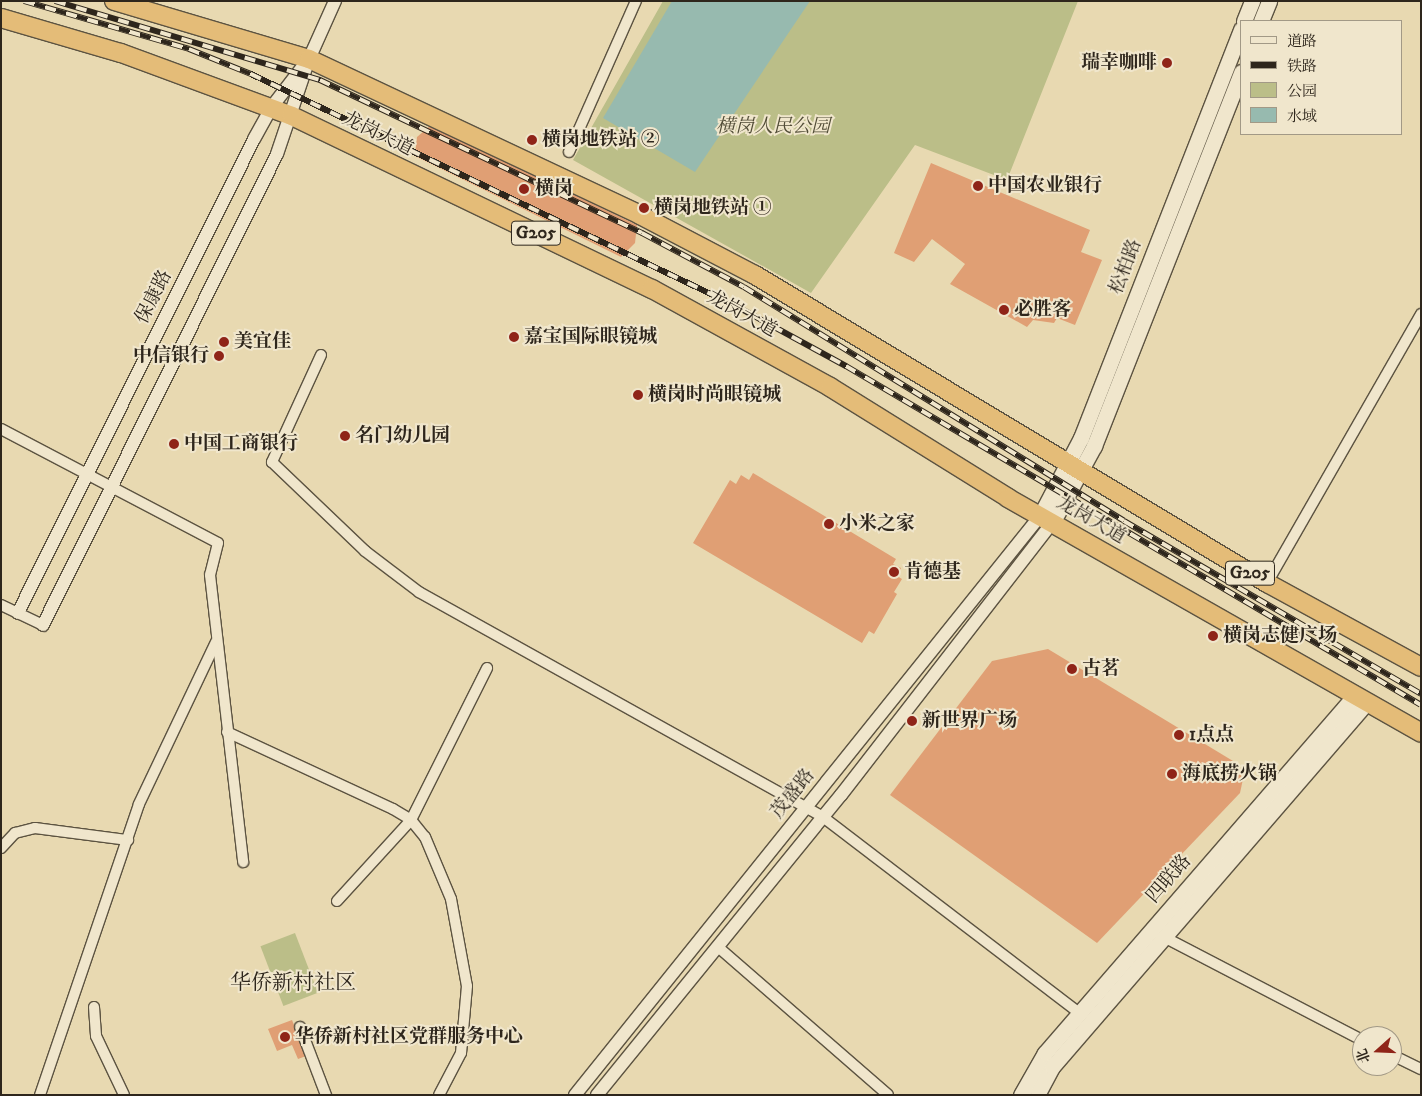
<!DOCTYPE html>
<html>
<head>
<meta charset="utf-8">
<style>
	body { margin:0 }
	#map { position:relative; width:1422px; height:1096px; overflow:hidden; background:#e8d9b1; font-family:"IM FELL DW Pica","Noto Serif SC",serif }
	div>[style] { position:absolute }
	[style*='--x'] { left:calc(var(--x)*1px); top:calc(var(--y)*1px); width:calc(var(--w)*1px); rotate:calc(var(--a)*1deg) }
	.green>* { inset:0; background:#bbbe88; transform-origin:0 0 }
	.water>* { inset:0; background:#97baaf }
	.building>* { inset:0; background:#e09f74 }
	.roads { filter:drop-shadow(1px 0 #5c5341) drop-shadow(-1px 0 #5c5341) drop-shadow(0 1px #5c5341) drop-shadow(0 -1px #5c5341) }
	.minor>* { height:10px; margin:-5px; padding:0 5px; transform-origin:5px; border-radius:5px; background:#f0e6cc }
	.tertiary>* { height:12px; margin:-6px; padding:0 6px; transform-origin:6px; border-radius:6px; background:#f0e6cc }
	.secondary>* { height:15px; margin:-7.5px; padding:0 7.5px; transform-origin:7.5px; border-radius:7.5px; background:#f0e6cc }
	.trunk>* { height:18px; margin:-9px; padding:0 9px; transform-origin:9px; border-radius:9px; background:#e4bc78 }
	.rail>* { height:5.5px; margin-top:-2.75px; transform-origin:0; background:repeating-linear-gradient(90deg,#f0e6cc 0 11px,#2e261c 0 22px); box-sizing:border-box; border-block:1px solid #2e261c }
	.dots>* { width:14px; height:14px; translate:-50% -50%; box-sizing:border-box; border:2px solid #f0e6cc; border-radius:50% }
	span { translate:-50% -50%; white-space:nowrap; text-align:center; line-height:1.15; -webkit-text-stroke:4px #f0e6cc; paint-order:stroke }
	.shield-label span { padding:1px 4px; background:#f0e6cc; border:1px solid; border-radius:4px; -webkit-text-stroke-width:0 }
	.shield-label { font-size:18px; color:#2e261c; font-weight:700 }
	.poi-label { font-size:19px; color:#2e261c; font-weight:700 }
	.right { translate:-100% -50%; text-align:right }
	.left { translate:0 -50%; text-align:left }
	.park-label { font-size:19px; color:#514c37; font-style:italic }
	.street-label { font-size:19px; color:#2e261c }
	.quarter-label { font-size:21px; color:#2e261c }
	.frame { position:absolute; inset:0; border:2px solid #2e261c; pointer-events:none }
	.legend { position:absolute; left:1240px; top:20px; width:162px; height:115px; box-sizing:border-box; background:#f0e6cc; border:1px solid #a29986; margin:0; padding:6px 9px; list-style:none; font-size:15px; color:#2e261c }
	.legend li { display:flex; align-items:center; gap:10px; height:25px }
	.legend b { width:25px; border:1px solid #a29986 }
	.north { position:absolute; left:1352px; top:1026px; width:50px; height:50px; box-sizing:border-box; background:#f0e6cc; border:1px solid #a29986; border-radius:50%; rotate:250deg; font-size:14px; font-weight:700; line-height:20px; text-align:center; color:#2e261c }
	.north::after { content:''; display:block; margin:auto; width:18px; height:22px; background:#8f2418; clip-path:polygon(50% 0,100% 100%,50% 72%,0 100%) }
</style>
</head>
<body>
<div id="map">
	<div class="green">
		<i style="clip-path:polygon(663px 1px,1078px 1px,1007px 180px,915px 145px,811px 293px,573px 160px)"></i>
		<i style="left:295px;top:933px;width:64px;height:37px;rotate:69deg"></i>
	</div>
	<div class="water">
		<i style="clip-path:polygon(672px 1px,810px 1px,695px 172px,603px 118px)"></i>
	</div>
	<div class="building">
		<i style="clip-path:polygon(431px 125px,637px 225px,635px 243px,621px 257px,415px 156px,417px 137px)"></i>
		<i style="clip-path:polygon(931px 163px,1090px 230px,1081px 252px,1102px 260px,1075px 325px,1057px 318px,1054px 323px,1033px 320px,1027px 327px,950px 284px,965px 264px,932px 239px,914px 262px,894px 253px)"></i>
		<i style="clip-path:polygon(753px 473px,896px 559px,893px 564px,901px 568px,897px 576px,902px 579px,894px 592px,897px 594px,874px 634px,869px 631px,862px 643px,693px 543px,730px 480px,736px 484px,741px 475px,749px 480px)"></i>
		<i style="clip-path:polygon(1048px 649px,1233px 761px,1243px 779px,1240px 793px,1097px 943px,890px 795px,992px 661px)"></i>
		<i style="clip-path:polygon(292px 1020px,306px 1056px,298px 1059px,292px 1045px,277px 1051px,268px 1029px)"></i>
	</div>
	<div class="roads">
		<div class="minor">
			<i style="--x:569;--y:152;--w:165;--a:-66.1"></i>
			<i style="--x:321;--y:355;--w:118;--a:114.6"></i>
			<i style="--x:272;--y:462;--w:129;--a:43.7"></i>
			<i style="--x:365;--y:551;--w:68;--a:37.2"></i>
			<i style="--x:419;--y:592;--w:462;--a:29.1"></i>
			<i style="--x:823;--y:817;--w:322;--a:37.4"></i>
			<i style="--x:1;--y:429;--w:245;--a:27.7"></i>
			<i style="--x:218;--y:543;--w:33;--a:104"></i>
			<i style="--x:210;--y:575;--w:289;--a:83.4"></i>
			<i style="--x:1267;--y:583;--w:310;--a:-60.2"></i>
			<i style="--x:1;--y:605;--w:47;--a:25.5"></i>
			<i style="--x:227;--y:732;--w:183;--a:24.9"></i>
			<i style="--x:393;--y:809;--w:21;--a:31"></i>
			<i style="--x:411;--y:820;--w:22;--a:51"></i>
			<i style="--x:425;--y:837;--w:67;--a:67.2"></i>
			<i style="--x:451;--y:899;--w:88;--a:79.6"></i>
			<i style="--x:467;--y:986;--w:67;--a:95.1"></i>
			<i style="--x:461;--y:1053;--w:47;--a:117.6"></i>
			<i style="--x:1;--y:848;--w:21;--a:-47"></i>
			<i style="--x:15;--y:833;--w:21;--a:-14"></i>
			<i style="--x:35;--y:828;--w:94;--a:7.4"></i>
			<i style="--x:337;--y:901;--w:110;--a:-47.6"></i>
			<i style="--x:411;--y:820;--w:170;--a:-63.4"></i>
			<i style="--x:1164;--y:937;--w:223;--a:27.5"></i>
			<i style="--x:718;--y:947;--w:225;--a:41"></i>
			<i style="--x:94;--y:1007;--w:29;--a:86"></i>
			<i style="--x:96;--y:1036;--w:65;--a:64.6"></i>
			<i style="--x:300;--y:1027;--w:73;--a:69.1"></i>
			<i style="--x:1392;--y:1055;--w:32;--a:26"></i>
			<i style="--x:40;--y:1095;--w:307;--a:-71.2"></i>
			<i style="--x:139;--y:804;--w:179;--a:-64.6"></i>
		</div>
		<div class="tertiary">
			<i style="--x:18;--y:613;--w:530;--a:-63.53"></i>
			<i style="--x:254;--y:139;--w:35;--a:-61"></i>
			<i style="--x:271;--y:108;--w:54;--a:-52.5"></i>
			<i style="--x:43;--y:625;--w:526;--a:-63.58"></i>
			<i style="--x:277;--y:154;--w:100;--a:-71.4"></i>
			<i style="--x:309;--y:59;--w:64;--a:-65.9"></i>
			<i style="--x:575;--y:1095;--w:743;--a:-51.23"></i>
			<i style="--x:597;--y:1095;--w:387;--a:-50.9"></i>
			<i style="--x:841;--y:795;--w:344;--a:-52.2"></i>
		</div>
		<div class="secondary">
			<i style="--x:1244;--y:21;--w:22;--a:-68"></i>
			<i style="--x:1261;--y:21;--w:22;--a:-68"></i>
			<i style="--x:1040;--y:516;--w:88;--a:-62.3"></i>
			<i style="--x:1081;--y:438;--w:439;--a:-68.6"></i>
			<i style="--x:1052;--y:523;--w:88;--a:-61.4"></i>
			<i style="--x:1094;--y:446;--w:402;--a:-68.5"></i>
			<i style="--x:1021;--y:1095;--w:48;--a:-60.3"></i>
			<i style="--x:1045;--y:1053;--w:474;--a:-49.1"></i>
			<i style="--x:1037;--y:1095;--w:32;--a:-62"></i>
			<i style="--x:1052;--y:1067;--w:482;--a:-49.2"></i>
		</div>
		<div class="trunk">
			<i style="--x:114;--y:1;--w:203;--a:16.6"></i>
			<i style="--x:309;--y:59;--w:366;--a:25.2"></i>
			<i style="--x:640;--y:215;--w:130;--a:27.6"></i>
			<i style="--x:755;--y:275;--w:598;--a:31.03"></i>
			<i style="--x:1267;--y:583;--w:175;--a:28.6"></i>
			<i style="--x:1;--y:18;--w:125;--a:16.3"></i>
			<i style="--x:121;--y:53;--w:182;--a:20.2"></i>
			<i style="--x:292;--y:116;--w:399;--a:25.7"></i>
			<i style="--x:652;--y:289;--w:203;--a:28.8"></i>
			<i style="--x:830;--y:387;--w:210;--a:31.9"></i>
			<i style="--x:1008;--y:498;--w:475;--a:29.6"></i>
		</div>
	</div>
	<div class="rail">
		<i style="--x:24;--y:1;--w:172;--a:16.2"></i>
		<i style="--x:189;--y:49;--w:67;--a:22"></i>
		<i style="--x:251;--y:74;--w:535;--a:25.56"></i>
		<i style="--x:734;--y:305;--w:128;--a:28.6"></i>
		<i style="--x:846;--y:366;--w:667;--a:30.52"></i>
		<i style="--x:55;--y:1;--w:277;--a:16.6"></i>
		<i style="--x:320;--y:80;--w:357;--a:25.4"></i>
		<i style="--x:642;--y:233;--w:115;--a:27.9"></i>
		<i style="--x:744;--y:287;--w:446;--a:31.6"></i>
		<i style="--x:1124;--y:521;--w:344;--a:30.2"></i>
	</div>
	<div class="dots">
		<i style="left:1167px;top:63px;background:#8f2418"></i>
		<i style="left:532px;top:140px;background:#8f2418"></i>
		<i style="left:978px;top:186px;background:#8f2418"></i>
		<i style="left:524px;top:189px;background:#8f2418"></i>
		<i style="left:644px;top:208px;background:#8f2418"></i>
		<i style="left:1004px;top:310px;background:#8f2418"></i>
		<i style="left:514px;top:337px;background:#8f2418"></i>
		<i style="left:224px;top:342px;background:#8f2418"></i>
		<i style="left:219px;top:356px;background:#8f2418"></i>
		<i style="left:638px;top:395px;background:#8f2418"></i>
		<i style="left:345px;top:436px;background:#8f2418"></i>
		<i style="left:174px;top:444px;background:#8f2418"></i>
		<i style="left:829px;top:524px;background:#8f2418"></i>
		<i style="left:894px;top:572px;background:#8f2418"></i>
		<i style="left:1213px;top:636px;background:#8f2418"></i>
		<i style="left:1072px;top:669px;background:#8f2418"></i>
		<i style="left:912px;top:721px;background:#8f2418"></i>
		<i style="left:1179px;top:735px;background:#8f2418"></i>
		<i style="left:1172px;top:774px;background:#8f2418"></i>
		<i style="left:285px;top:1037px;background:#8f2418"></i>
	</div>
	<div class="shield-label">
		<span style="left:536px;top:233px">G205</span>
		<span style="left:1250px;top:573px">G205</span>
	</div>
	<div class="poi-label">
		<span class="right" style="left:1157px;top:63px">瑞幸咖啡</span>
		<span class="left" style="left:542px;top:140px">横岗地铁站 ②</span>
		<span class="left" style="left:988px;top:186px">中国农业银行</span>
		<span class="left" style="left:535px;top:189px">横岗</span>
		<span class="left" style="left:654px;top:208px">横岗地铁站 ①</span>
		<span class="left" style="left:1014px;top:310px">必胜客</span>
		<span class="left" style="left:524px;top:337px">嘉宝国际眼镜城</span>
		<span class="left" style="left:234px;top:342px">美宜佳</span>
		<span class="right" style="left:209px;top:356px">中信银行</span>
		<span class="left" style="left:648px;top:395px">横岗时尚眼镜城</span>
		<span class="left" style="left:355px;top:436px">名门幼儿园</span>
		<span class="left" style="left:184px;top:444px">中国工商银行</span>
		<span class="left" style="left:839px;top:524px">小米之家</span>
		<span class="left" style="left:904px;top:572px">肯德基</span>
		<span class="left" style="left:1223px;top:636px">横岗志健广场</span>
		<span class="left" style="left:1082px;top:669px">古茗</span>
		<span class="left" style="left:922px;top:721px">新世界广场</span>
		<span class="left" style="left:1189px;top:735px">1点点</span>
		<span class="left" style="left:1182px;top:774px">海底捞火锅</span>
		<span class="left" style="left:295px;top:1037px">华侨新村社区党群服务中心</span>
	</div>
	<div class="park-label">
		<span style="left:773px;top:127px">横岗人民公园</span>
	</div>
	<div class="street-label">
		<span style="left:378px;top:134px;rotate:26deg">龙岗大道</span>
		<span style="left:1126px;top:267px;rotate:-69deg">松柏路</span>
		<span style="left:154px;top:297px;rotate:-63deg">保康路</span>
		<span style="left:742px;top:314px;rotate:29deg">龙岗大道</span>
		<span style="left:1091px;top:520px;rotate:30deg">龙岗大道</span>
		<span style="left:793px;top:794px;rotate:-51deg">茂盛路</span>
		<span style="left:1169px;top:879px;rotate:-49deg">四联路</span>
	</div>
	<div class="quarter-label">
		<span style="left:293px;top:983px">华侨新村社区</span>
	</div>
	<div class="frame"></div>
	<ul class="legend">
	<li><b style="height:6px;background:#f0e6cc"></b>道路</li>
	<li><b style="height:6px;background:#2e261c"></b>铁路</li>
	<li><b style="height:14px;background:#bbbe88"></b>公园</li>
	<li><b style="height:14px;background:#97baaf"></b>水域</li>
	</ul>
	<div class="north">北</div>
</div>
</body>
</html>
